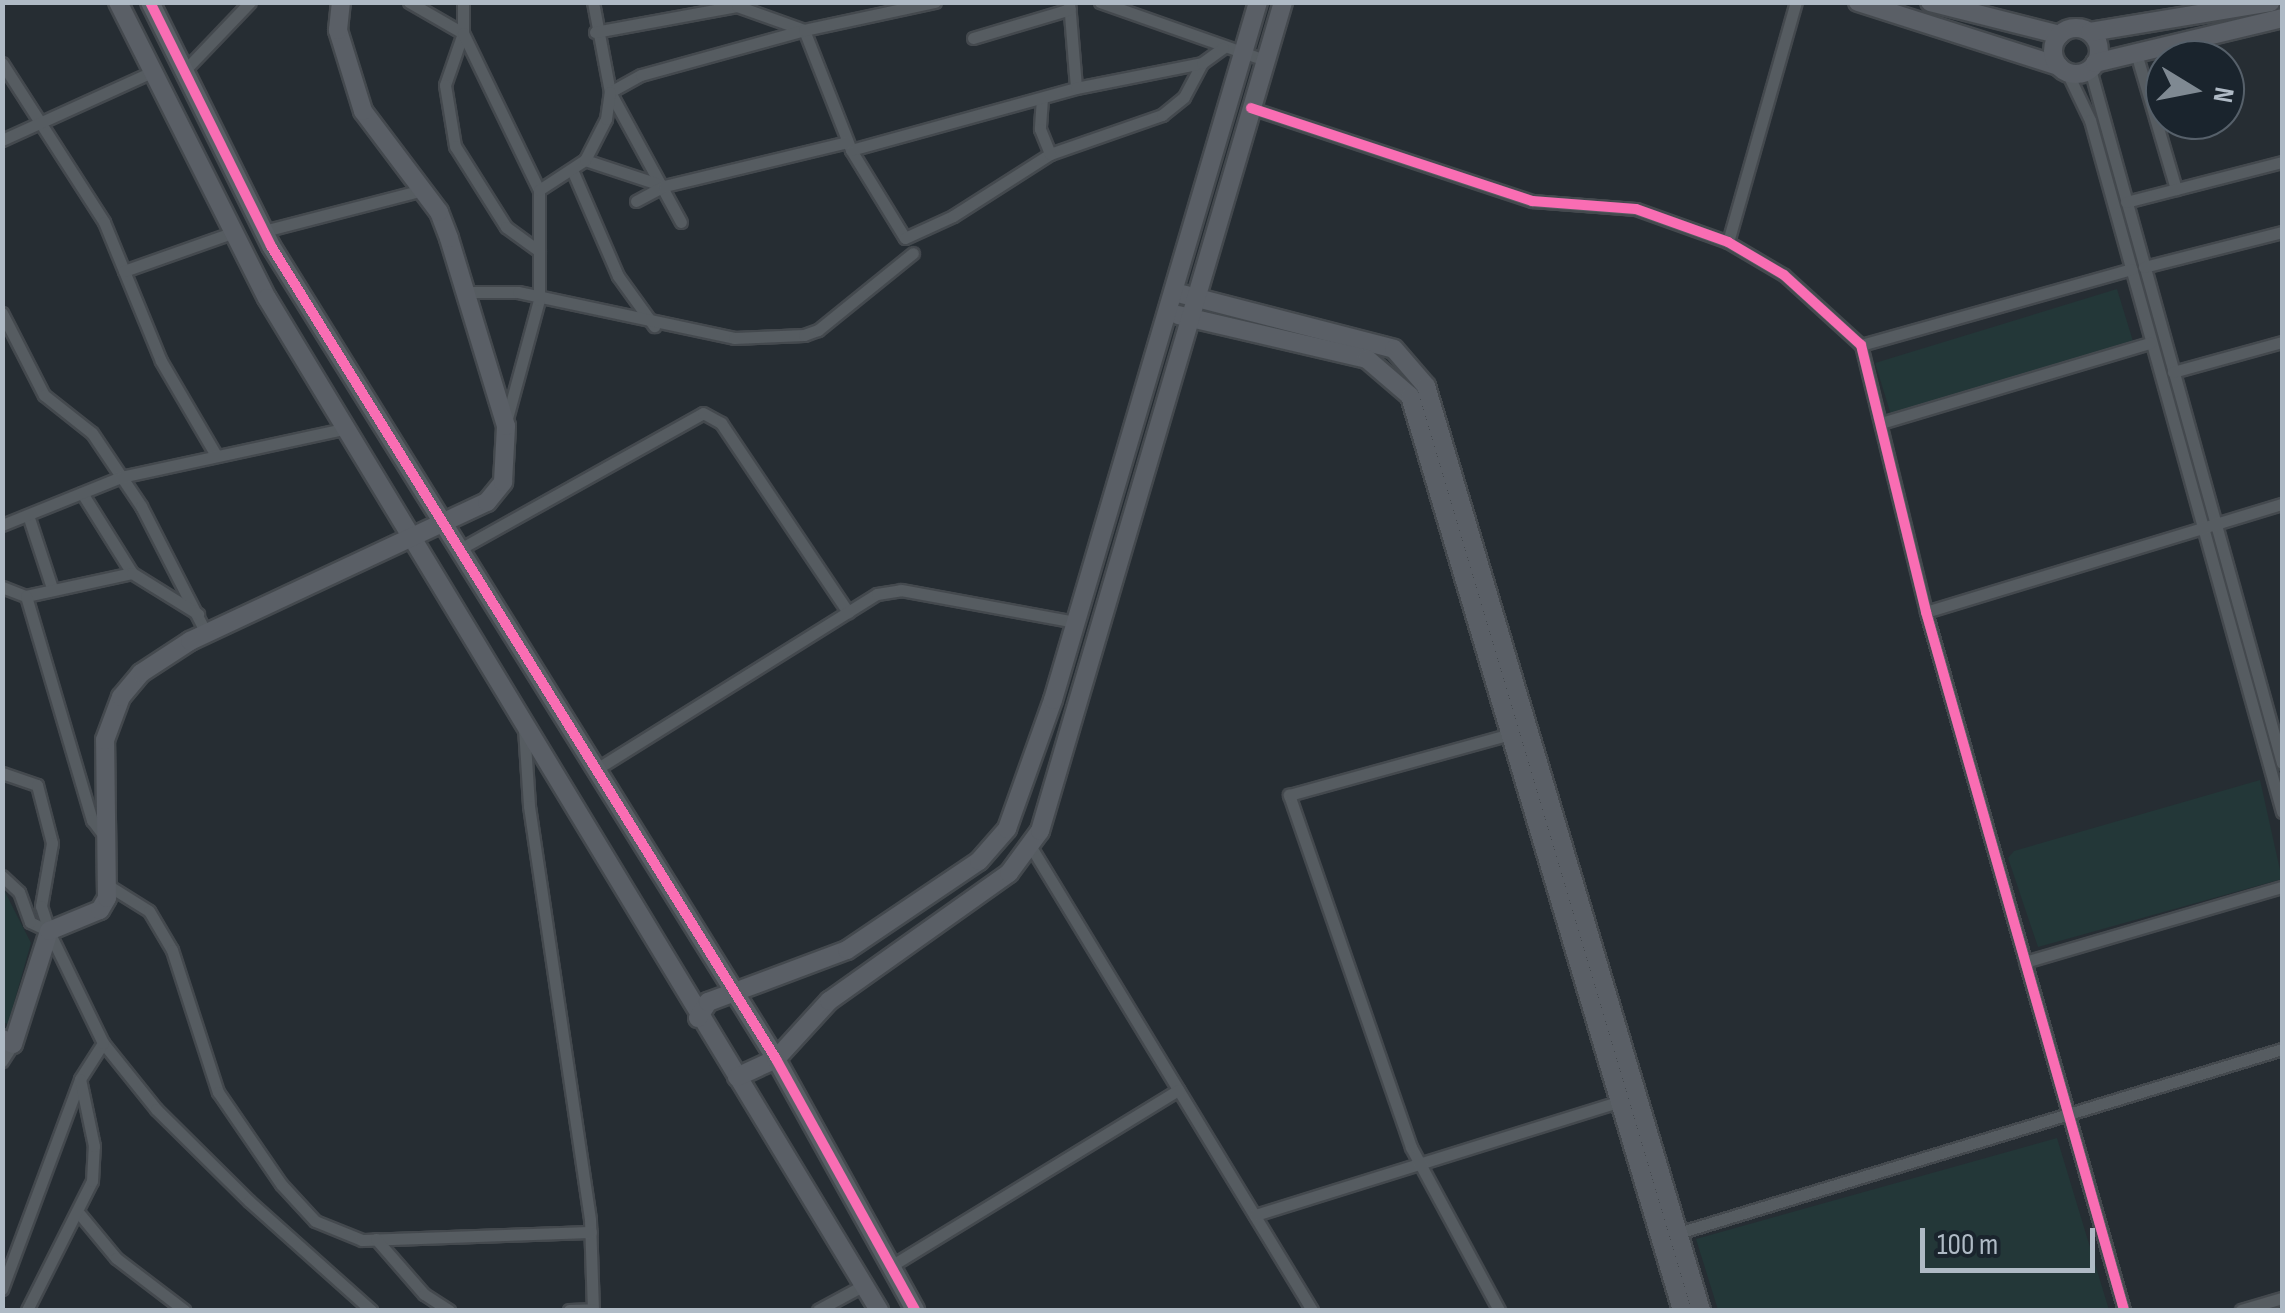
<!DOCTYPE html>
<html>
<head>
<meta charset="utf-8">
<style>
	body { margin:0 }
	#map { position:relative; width:2285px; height:1313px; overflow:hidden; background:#262d33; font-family:"Sofia Sans Condensed",sans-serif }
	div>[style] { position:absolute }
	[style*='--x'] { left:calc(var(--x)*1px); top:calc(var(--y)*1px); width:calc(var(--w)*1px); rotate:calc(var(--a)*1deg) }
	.green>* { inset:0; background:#233738; transform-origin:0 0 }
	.roads { filter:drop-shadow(2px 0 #44494e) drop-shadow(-2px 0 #44494e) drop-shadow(0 2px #44494e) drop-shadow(0 -2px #44494e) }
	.street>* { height:11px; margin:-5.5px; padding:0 5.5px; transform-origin:5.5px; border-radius:5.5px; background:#565c61 }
	.secondary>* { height:18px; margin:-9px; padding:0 9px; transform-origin:9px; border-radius:9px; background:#5a5f66 }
	.secondary>.ring { margin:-9px; padding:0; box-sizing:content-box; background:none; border:18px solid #5a5f66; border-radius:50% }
	.cycleway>* { height:10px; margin:-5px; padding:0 5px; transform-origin:5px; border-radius:5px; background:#f96db3 }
	span { translate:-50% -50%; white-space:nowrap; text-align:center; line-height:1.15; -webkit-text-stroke:8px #1a242d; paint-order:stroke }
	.frame { position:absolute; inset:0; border:5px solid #afbac5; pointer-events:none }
	.north { position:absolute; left:2145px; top:40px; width:100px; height:100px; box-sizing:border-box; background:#1a242d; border:2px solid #56606a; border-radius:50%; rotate:100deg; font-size:28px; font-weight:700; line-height:40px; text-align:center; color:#afbac5 }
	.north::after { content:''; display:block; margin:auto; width:35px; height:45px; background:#7f8992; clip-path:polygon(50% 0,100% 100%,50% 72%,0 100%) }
	.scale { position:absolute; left:1920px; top:1228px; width:175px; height:45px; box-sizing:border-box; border:5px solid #afbac5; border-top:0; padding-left:12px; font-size:30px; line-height:35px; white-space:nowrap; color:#afbac5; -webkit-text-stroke:8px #1a242d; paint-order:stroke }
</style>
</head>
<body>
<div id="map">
	<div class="green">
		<i style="left:2117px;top:289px;width:55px;height:253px;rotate:73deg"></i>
		<i style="clip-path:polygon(2260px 780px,2282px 879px,2038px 947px,2008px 858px,2014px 851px)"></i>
		<i style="clip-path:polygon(2px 886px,31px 943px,8px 1024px,2px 1022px)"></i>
		<i style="clip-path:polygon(2057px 1138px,2109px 1310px,1718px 1310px,1696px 1239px)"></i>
	</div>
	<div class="roads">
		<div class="street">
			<i style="--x:409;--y:2;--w:62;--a:29.9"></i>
			<i style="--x:463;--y:33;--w:55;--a:109.1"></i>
			<i style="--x:445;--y:85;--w:62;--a:80.7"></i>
			<i style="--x:455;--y:146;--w:96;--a:57.8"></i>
			<i style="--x:506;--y:227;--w:41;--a:36"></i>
			<i style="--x:463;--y:2;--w:31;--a:90"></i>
			<i style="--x:463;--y:33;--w:174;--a:64.2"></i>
			<i style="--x:593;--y:2;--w:92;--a:79.3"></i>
			<i style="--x:610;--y:92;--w:148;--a:61.4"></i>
			<i style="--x:1069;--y:2;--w:86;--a:85.3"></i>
			<i style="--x:1100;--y:2;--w:175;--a:19.4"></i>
			<i style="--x:595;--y:32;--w:144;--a:-10.4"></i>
			<i style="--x:737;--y:6;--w:71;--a:19.7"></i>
			<i style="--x:804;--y:30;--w:129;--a:68.6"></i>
			<i style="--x:851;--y:150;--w:103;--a:58.5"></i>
			<i style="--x:905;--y:238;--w:53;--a:-24.6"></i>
			<i style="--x:953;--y:216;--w:115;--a:-32.6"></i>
			<i style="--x:1050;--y:154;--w:119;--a:-19.2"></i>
			<i style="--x:1162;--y:115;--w:28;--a:-39"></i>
			<i style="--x:1184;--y:97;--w:38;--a:-62"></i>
			<i style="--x:973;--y:38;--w:101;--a:-16.6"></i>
			<i style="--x:2136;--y:53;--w:142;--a:73.6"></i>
			<i style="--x:2;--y:63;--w:189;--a:57.3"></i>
			<i style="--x:104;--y:222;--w:150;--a:67.7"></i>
			<i style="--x:161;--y:361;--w:109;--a:59.7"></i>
			<i style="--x:2090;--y:69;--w:720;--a:74.54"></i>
			<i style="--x:184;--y:71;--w:95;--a:-46.3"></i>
			<i style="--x:2067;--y:72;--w:53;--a:64.4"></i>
			<i style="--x:2090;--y:120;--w:718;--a:74.49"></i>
			<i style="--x:610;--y:92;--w:35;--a:-29"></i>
			<i style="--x:641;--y:75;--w:169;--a:-15.4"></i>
			<i style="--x:804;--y:30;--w:134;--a:-12.1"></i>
			<i style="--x:1042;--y:98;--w:31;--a:94"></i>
			<i style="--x:1040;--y:129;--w:27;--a:68"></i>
			<i style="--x:1251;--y:108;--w:296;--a:18.3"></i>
			<i style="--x:1532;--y:201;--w:104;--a:4.4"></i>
			<i style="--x:1636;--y:209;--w:98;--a:19.7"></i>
			<i style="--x:1728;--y:242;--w:65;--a:30.5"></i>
			<i style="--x:1784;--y:275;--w:104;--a:42.3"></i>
			<i style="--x:1861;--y:345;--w:275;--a:76.3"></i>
			<i style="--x:1926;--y:612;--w:726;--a:74.16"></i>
			<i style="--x:2;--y:140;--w:165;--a:-24.4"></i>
			<i style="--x:851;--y:150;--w:233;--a:-15.4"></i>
			<i style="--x:1076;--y:88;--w:128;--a:-11.2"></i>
			<i style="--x:1202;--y:63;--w:26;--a:-36"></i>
			<i style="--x:585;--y:160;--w:83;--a:18.2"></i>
			<i style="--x:573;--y:172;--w:113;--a:66.6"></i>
			<i style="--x:618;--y:276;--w:62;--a:54.2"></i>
			<i style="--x:636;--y:201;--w:32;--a:-28"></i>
			<i style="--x:664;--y:186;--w:188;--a:-13.5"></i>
			<i style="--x:2126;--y:202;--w:161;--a:-14.4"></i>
			<i style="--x:264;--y:231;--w:164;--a:-14.5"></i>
			<i style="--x:1728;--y:242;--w:249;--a:-74.2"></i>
			<i style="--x:2144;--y:267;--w:142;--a:-14.2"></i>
			<i style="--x:124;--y:271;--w:117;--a:-19.5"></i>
			<i style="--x:467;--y:292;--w:51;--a:0"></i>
			<i style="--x:518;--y:292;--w:221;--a:12"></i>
			<i style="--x:734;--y:338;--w:70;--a:-2.5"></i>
			<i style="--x:804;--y:335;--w:15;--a:-20"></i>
			<i style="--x:818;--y:330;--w:122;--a:-39"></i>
			<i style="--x:2;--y:313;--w:92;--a:62.9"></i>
			<i style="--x:44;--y:395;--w:61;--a:38.4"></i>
			<i style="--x:92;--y:433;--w:88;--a:56.1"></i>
			<i style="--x:141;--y:506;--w:143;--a:62.9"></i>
			<i style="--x:1861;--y:345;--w:281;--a:-15.7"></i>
			<i style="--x:2173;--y:372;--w:113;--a:-15.4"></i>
			<i style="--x:506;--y:422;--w:126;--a:-74.9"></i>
			<i style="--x:539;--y:300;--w:110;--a:-90"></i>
			<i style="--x:539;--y:190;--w:55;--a:-33.1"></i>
			<i style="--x:585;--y:160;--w:46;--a:-62.9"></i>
			<i style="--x:606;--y:119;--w:27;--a:-82"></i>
			<i style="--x:1881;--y:423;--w:281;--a:-16.6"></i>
			<i style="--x:82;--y:493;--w:94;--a:58"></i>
			<i style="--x:28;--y:515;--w:77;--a:71.8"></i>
			<i style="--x:2;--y:525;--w:128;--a:-22"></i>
			<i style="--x:121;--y:477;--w:232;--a:-12.2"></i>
			<i style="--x:460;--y:549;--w:278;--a:-29.2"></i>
			<i style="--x:703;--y:413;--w:21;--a:29"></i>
			<i style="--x:721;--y:423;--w:228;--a:56.1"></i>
			<i style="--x:2;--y:587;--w:26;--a:21"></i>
			<i style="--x:26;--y:596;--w:108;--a:-12.2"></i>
			<i style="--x:132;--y:573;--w:78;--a:31.8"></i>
			<i style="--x:26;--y:596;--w:234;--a:73.6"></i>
			<i style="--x:92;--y:820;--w:25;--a:53"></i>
			<i style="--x:1926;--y:612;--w:372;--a:-16.9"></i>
			<i style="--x:524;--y:728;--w:78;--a:86.3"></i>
			<i style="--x:529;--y:806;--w:418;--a:81.6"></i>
			<i style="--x:590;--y:1220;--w:90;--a:88.1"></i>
			<i style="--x:595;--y:770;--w:332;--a:-32"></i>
			<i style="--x:877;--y:594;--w:24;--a:-9"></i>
			<i style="--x:901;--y:590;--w:178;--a:10.4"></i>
			<i style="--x:2;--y:773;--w:37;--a:19"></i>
			<i style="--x:37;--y:785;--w:60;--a:75.5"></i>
			<i style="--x:52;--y:843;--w:64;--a:99.9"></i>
			<i style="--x:41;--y:906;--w:26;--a:72"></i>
			<i style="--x:49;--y:931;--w:21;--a:-155"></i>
			<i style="--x:30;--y:922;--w:32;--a:-110"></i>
			<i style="--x:19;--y:892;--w:23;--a:-137"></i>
			<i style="--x:1031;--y:847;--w:542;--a:58.75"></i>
			<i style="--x:109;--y:886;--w:47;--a:32"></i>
			<i style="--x:149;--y:911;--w:45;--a:59.5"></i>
			<i style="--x:172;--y:950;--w:149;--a:72.1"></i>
			<i style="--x:218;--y:1092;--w:112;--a:55.6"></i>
			<i style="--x:281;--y:1184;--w:50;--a:47.4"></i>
			<i style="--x:315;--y:1221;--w:51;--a:22"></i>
			<i style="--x:362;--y:1240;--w:229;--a:-2"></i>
			<i style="--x:2025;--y:962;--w:268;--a:-16.3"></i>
			<i style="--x:103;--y:1043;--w:85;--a:51.2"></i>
			<i style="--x:156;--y:1109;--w:131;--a:44.7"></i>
			<i style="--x:249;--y:1201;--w:164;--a:41.8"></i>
			<i style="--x:2;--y:1061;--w:20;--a:-57"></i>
			<i style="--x:78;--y:1212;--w:60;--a:50.4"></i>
			<i style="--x:116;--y:1258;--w:86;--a:37.4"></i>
			<i style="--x:1255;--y:1215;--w:382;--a:-17.3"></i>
			<i style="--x:1678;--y:1233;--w:631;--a:-16.94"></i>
			<i style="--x:376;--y:1239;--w:73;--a:48.9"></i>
			<i style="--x:424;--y:1294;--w:30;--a:33"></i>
			<i style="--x:891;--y:1266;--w:337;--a:-31.5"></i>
			<i style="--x:2;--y:1289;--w:224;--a:-69.6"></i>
			<i style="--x:80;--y:1079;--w:43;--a:-57.4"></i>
			<i style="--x:103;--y:1043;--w:123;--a:-115.9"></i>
			<i style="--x:27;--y:1310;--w:144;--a:-63.3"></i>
			<i style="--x:92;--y:1181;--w:35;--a:-87"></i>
			<i style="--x:94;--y:1146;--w:68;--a:-101.8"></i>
			<i style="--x:569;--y:1310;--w:24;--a:-2"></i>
			<i style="--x:818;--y:1310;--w:52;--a:-28.5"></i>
			<i style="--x:1499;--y:1310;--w:185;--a:-118.4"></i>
			<i style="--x:1411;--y:1147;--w:373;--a:-109.1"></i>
			<i style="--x:1289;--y:795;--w:230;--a:-15.4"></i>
			<i style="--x:2241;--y:1310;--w:43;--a:-16.3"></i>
		</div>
		<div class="secondary">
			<i style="--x:118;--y:2;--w:331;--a:63.3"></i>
			<i style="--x:267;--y:298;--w:1183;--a:58.84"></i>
			<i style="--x:150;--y:2;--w:272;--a:63.6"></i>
			<i style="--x:271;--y:246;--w:957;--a:58.15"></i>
			<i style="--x:776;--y:1059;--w:287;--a:61"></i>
			<i style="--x:1858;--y:2;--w:211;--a:17.7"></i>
			<i style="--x:1930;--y:2;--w:134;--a:14.2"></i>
			<i class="ring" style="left:2053px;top:28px;width:28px;height:28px"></i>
			<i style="--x:2090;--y:32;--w:183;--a:-9.4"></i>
			<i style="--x:2095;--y:63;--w:192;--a:-13.5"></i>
			<i style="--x:1174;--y:292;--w:227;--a:14.5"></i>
			<i style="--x:1394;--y:349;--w:49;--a:49.1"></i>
			<i style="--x:1426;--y:386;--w:964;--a:73.43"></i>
			<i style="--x:1178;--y:315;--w:194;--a:13.1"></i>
			<i style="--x:1367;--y:359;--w:57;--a:40.7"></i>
			<i style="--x:1410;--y:396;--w:954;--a:73.43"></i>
			<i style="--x:698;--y:1018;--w:19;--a:-58"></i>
			<i style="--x:708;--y:1002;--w:148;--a:-20.5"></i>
			<i style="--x:847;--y:950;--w:159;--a:-34"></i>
			<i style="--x:979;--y:861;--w:43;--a:-48.8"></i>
			<i style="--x:1007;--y:829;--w:137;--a:-70.4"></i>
			<i style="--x:1053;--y:700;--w:727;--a:-73.63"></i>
			<i style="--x:2;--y:1039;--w:12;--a:24"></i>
			<i style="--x:13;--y:1044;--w:119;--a:-72.3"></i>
			<i style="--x:49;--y:931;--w:55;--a:-22.4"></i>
			<i style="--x:100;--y:910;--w:14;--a:-60"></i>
			<i style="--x:107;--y:898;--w:158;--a:-90.7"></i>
			<i style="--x:105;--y:740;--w:46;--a:-69.6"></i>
			<i style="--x:121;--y:697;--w:31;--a:-50"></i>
			<i style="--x:141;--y:673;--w:59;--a:-33.1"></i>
			<i style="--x:190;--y:641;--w:328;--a:-25.1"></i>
			<i style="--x:487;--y:502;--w:26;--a:-51"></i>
			<i style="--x:503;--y:482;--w:56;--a:-86.9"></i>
			<i style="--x:506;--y:426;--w:196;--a:-106.9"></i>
			<i style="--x:449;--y:238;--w:28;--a:-111"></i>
			<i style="--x:439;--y:212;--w:126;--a:-127"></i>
			<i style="--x:363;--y:111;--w:85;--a:-107.2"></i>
			<i style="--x:338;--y:30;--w:28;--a:-84"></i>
			<i style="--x:737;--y:1077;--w:43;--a:-24.8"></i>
			<i style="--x:776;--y:1059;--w:79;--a:-47.6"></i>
			<i style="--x:829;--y:1001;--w:221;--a:-35.4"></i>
			<i style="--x:1009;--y:873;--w:52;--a:-53.6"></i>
			<i style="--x:1040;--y:831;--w:864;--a:-73.66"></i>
		</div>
	</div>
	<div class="cycleway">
		<i style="--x:150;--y:2;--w:272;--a:63.6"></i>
		<i style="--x:271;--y:246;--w:957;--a:58.15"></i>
		<i style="--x:776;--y:1059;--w:287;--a:61"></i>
		<i style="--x:1251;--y:108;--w:296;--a:18.3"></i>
		<i style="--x:1532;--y:201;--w:104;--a:4.4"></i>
		<i style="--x:1636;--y:209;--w:98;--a:19.7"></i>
		<i style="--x:1728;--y:242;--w:65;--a:30.5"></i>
		<i style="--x:1784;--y:275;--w:104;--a:42.3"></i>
		<i style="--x:1861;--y:345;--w:275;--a:76.3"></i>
		<i style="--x:1926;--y:612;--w:726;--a:74.16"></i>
	</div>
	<div class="frame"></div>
	<div class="north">N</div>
	<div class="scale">100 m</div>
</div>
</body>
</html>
